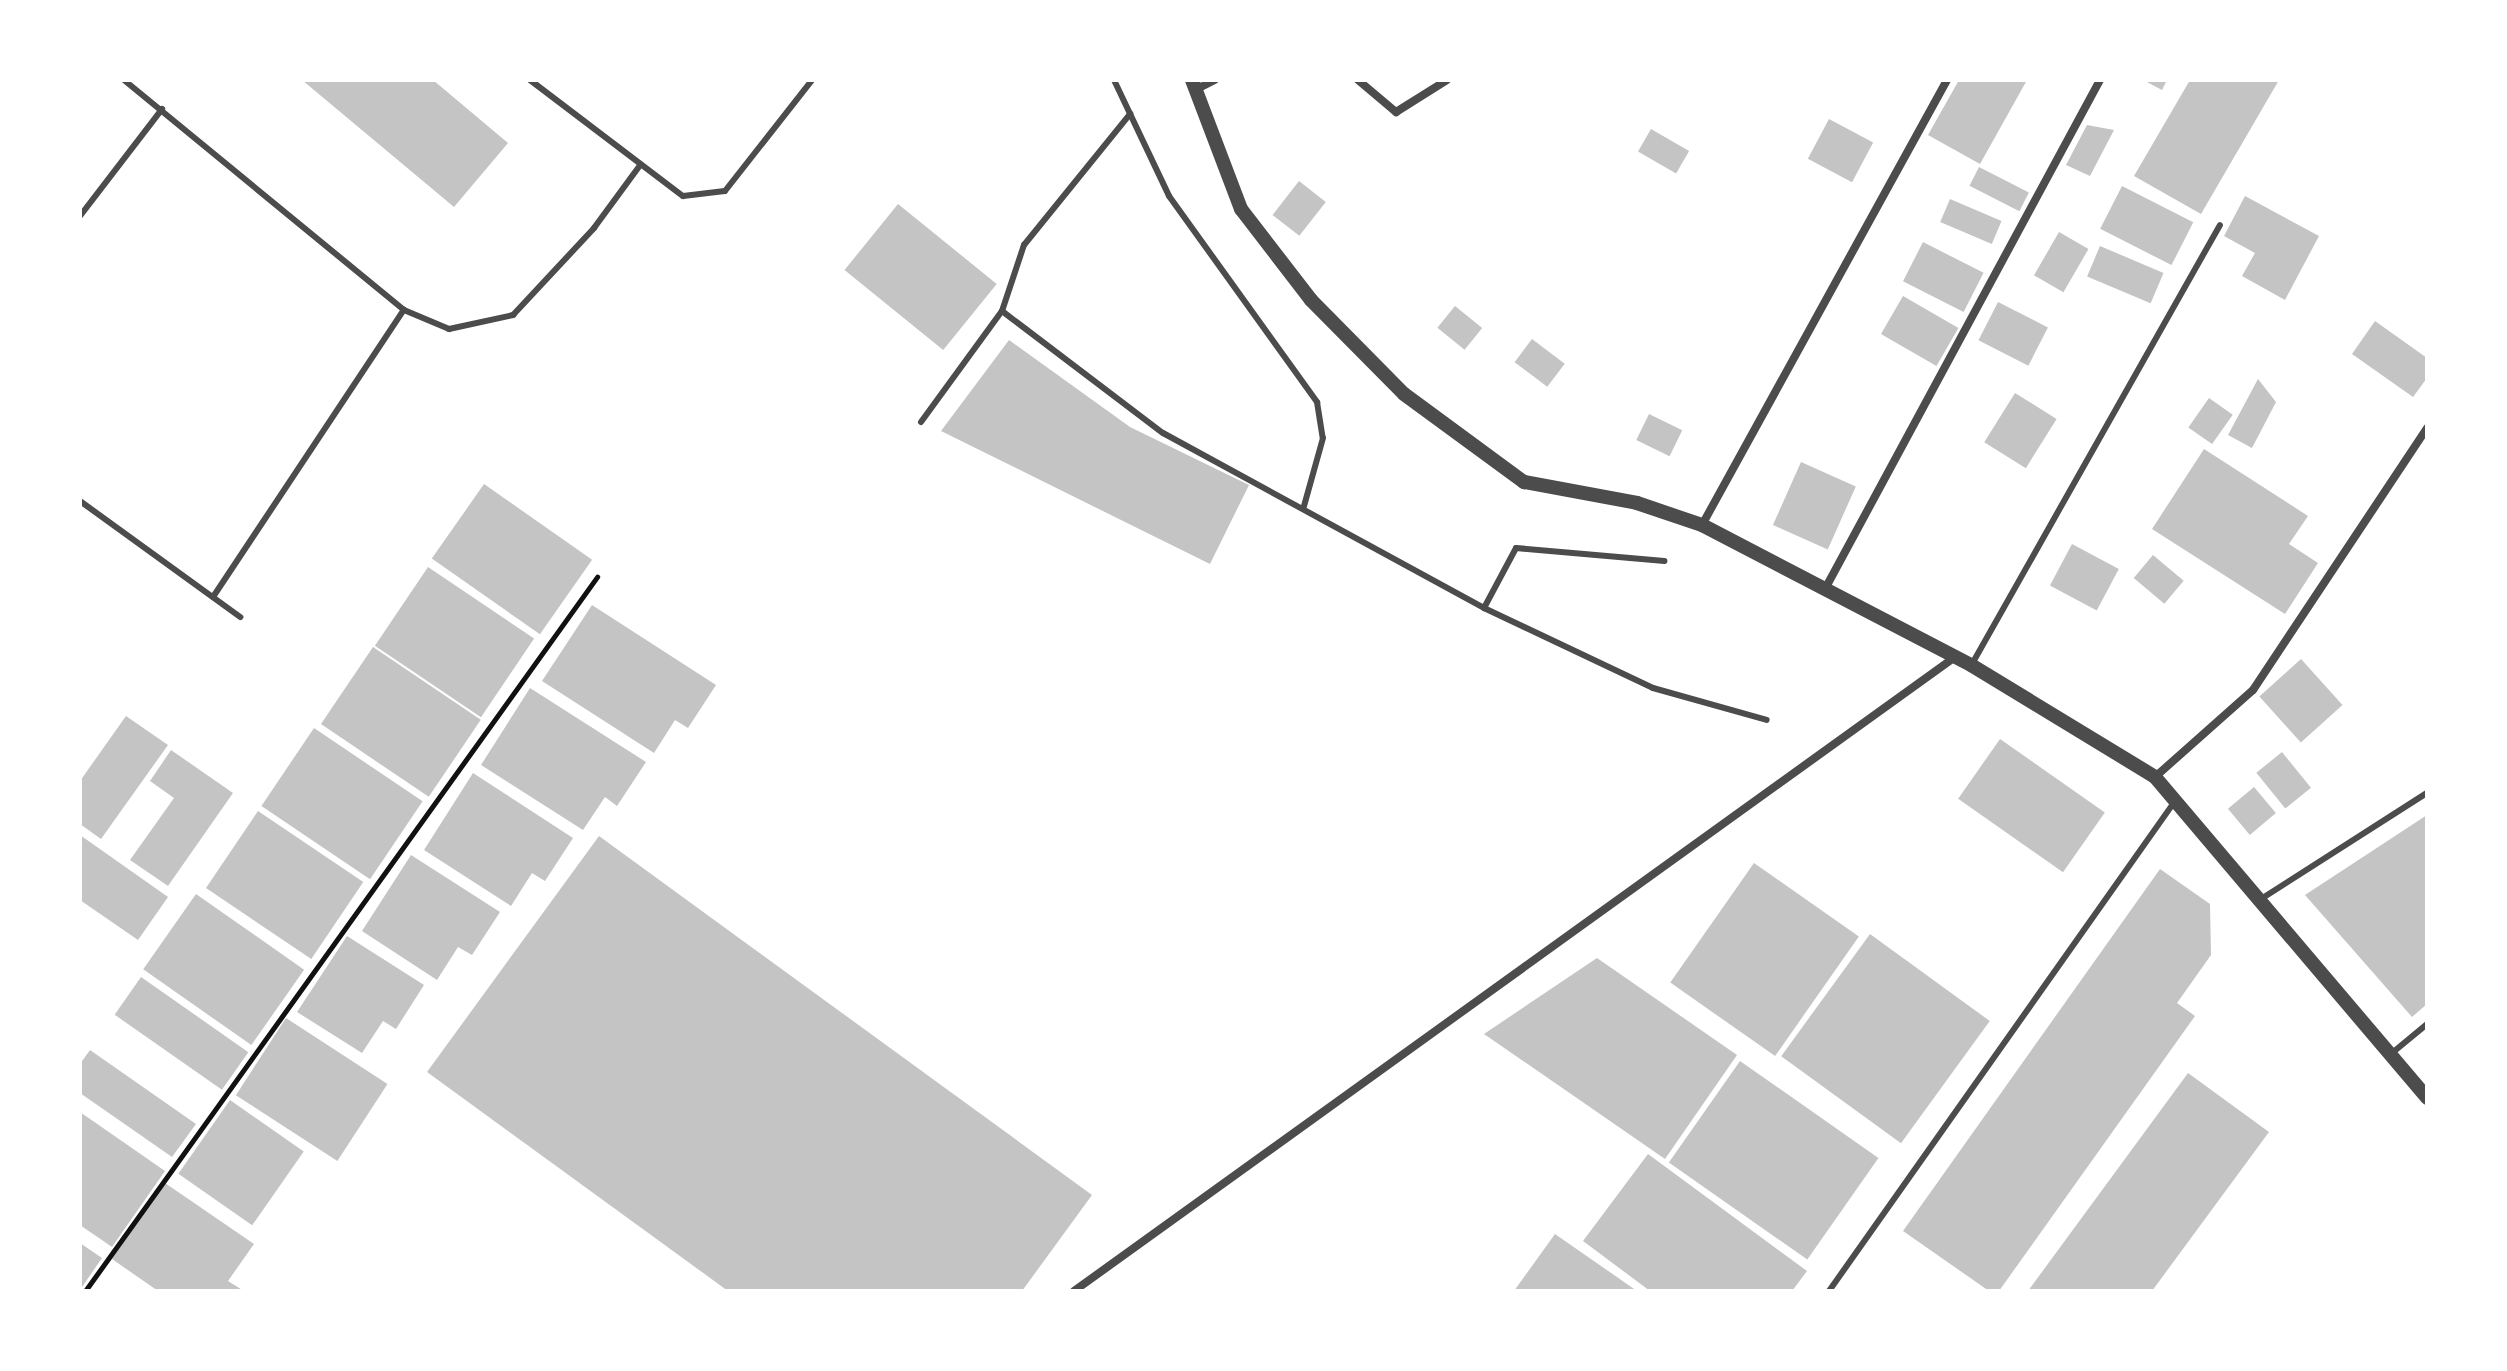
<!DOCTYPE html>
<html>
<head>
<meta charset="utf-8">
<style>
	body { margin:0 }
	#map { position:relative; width:2507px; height:1371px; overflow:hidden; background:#fff; font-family:Mulish,sans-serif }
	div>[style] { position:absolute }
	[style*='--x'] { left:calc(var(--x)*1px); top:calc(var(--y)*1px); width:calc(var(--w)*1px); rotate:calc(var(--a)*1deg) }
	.building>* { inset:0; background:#c4c4c4; transform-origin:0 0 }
	.path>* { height:5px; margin:-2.5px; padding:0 2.5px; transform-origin:2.5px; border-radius:2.5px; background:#111 }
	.service>* { height:6px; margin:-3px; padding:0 3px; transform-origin:3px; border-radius:3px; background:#4c4c4c }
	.minor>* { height:8px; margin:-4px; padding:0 4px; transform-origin:4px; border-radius:4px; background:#4c4c4c }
	.tertiary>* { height:14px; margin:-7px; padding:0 7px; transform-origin:7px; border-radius:7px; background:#4c4c4c }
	span { translate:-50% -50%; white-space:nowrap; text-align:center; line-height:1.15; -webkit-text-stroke:6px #fff; paint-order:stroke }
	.frame { position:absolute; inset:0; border:82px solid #fff; pointer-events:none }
</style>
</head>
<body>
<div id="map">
	<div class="building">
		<i style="clip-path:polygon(302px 80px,433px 80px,508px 143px,454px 207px)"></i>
		<i style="clip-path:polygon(1959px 80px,2027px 80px,1980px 164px,1928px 135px)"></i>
		<i style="clip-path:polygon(2143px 80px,2167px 80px,2162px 90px)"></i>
		<i style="clip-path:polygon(2190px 80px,2279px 80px,2201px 214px,2134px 176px)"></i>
		<i style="left:1829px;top:119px;width:50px;height:45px;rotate:28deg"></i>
		<i style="clip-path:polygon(2087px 125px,2114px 130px,2090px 176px,2066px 165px)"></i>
		<i style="left:1651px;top:129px;width:44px;height:26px;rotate:30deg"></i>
		<i style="left:1979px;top:167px;width:56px;height:21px;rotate:27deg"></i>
		<i style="left:1299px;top:181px;width:34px;height:43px;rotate:38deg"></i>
		<i style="left:2122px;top:186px;width:80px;height:48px;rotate:27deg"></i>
		<i style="clip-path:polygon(2245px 196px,2319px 236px,2285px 300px,2242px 276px,2255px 253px,2224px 236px)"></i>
		<i style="left:1950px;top:199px;width:56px;height:25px;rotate:23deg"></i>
		<i style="left:898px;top:204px;width:127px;height:85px;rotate:39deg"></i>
		<i style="left:2059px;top:232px;width:34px;height:50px;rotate:30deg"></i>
		<i style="left:1923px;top:242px;width:68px;height:44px;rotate:27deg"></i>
		<i style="left:2100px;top:246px;width:69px;height:33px;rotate:23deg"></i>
		<i style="left:1903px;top:296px;width:64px;height:44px;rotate:30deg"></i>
		<i style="left:1998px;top:302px;width:56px;height:43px;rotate:27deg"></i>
		<i style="left:1455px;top:306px;width:35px;height:28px;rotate:39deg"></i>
		<i style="clip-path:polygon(2375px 321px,2427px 358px,2427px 378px,2413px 397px,2352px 354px)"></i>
		<i style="left:1532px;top:339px;width:41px;height:29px;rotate:37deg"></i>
		<i style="clip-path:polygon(1009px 340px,1130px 427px,1249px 485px,1210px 564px,941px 431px)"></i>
		<i style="clip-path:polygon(2258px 379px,2276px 402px,2252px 448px,2228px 435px)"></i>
		<i style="left:2015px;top:393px;width:49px;height:58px;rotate:32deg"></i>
		<i style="left:2209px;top:398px;width:29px;height:36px;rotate:35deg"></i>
		<i style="left:1649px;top:414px;width:37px;height:29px;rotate:26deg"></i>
		<i style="clip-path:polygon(2204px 449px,2308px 516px,2289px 544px,2318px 563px,2285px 614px,2152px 529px)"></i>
		<i style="left:1801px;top:462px;width:60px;height:69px;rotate:24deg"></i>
		<i style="left:484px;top:484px;width:132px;height:91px;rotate:35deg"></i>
		<i style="left:2072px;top:544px;width:53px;height:47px;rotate:28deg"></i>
		<i style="left:2153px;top:555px;width:40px;height:30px;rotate:40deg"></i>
		<i style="left:428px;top:567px;width:128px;height:95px;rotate:34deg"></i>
		<i style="clip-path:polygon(592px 605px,716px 685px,688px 728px,675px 720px,654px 753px,542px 681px)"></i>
		<i style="left:373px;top:647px;width:130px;height:93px;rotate:34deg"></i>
		<i style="left:2301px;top:659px;width:62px;height:56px;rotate:48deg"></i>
		<i style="clip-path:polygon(530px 688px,646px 762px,617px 806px,605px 797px,583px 830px,481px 765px)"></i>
		<i style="clip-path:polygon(126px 716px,168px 745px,101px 839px,80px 824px,80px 781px)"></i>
		<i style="left:314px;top:728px;width:131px;height:94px;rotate:34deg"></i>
		<i style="left:2000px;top:739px;width:128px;height:73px;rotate:35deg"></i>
		<i style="clip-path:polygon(171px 750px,233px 793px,168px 886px,130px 860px,174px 798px,150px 781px)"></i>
		<i style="left:2282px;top:752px;width:46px;height:33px;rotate:51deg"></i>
		<i style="clip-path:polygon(473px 773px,573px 838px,545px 881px,532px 873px,511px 906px,424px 850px)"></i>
		<i style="left:2254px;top:787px;width:34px;height:34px;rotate:50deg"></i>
		<i style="left:258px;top:811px;width:127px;height:93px;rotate:34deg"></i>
		<i style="clip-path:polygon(2427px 815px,2427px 1004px,2412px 1017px,2305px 895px)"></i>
		<i style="clip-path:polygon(80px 835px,168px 897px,138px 940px,80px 900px)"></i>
		<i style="clip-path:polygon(599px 836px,1092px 1195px,1022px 1291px,728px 1291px,427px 1072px)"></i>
		<i style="clip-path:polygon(411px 855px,500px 912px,472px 955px,458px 947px,437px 980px,362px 931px)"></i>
		<i style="left:1754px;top:863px;width:128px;height:146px;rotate:35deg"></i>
		<i style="clip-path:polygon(2160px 869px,2210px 904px,2211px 955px,2177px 1003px,2195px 1016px,1999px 1291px,1989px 1291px,1903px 1231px)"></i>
		<i style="left:196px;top:894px;width:132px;height:92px;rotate:35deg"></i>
		<i style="left:1870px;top:934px;width:148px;height:151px;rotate:36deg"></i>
		<i style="clip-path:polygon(347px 936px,424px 985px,396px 1029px,383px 1021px,362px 1053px,297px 1012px)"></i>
		<i style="clip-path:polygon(1597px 958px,1737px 1055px,1665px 1159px,1484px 1034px)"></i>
		<i style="left:141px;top:977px;width:131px;height:46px;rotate:35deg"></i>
		<i style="left:286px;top:1018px;width:121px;height:92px;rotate:33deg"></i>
		<i style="clip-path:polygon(90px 1050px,196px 1124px,172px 1157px,80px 1093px,80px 1064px)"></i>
		<i style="left:1740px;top:1061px;width:169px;height:124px;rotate:35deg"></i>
		<i style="clip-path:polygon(2188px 1073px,2269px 1132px,2152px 1291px,2028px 1291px)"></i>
		<i style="left:230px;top:1100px;width:90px;height:90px;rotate:35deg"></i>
		<i style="clip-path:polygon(80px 1112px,165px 1171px,112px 1247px,80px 1225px)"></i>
		<i style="clip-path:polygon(1648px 1154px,1807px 1271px,1792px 1291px,1650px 1291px,1583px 1241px)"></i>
		<i style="clip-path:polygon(165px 1183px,254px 1244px,228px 1281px,244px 1291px,158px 1291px,112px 1259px)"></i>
		<i style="clip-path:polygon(1555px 1234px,1637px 1291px,1514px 1291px)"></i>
		<i style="clip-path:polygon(80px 1243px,102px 1258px,80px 1290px)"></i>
	</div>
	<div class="path">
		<i style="--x:85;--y:1291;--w:879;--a:-54.36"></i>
	</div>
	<div class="service">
		<i style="--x:124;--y:80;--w:362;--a:39.4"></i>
		<i style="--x:404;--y:310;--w:49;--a:22.9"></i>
		<i style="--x:449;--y:329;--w:66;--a:-12.3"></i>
		<i style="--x:513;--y:315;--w:119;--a:-47"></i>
		<i style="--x:594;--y:228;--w:79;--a:-53.7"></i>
		<i style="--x:530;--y:80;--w:192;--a:37.2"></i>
		<i style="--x:683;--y:196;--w:42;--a:-6.8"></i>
		<i style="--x:725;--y:191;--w:141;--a:-51.9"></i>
		<i style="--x:1114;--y:80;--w:128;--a:64.6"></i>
		<i style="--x:1169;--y:196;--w:254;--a:54.3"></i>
		<i style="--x:1317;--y:402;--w:36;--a:81"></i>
		<i style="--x:1323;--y:438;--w:71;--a:105.6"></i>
		<i style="--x:80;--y:216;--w:135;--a:-52.5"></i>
		<i style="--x:1002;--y:311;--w:202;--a:37.2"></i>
		<i style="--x:1163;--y:433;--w:366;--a:28.6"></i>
		<i style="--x:1484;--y:608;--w:68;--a:-61.9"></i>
		<i style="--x:1516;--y:548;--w:149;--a:5"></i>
		<i style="--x:921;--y:422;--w:137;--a:-53.9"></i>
		<i style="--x:1002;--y:311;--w:70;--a:-71.6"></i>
		<i style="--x:1024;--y:245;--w:169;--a:-51"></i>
		<i style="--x:80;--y:501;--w:198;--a:35.9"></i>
		<i style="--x:213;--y:597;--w:345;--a:-56.4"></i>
		<i style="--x:1484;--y:608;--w:187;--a:25.3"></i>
		<i style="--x:1653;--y:688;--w:118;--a:15.7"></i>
		<i style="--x:1972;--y:664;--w:504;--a:-60.54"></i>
		<i style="--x:2261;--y:899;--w:197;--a:-32.6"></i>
		<i style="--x:2392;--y:1053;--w:45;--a:-39.6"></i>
		<i style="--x:1829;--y:1291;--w:600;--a:-54.77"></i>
	</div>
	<div class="minor">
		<i style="--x:1358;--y:80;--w:50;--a:40.1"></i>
		<i style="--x:1396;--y:112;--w:60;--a:-32.1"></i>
		<i style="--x:1195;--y:90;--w:22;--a:-27"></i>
		<i style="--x:1702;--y:525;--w:508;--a:-61.16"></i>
		<i style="--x:1825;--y:589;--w:579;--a:-61.62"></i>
		<i style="--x:2155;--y:777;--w:131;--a:-41.6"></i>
		<i style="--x:2253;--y:690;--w:315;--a:-56.4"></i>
		<i style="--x:1074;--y:1291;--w:1085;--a:-35.74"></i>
	</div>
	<div class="tertiary">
		<i style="--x:1192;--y:80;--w:138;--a:69.2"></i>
		<i style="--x:1241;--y:209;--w:115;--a:52.4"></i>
		<i style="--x:1311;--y:300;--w:132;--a:45.3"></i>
		<i style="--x:1404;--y:394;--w:149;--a:36.3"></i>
		<i style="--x:1524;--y:482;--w:115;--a:10.5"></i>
		<i style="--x:1637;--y:503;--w:69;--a:18.7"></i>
		<i style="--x:1702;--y:525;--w:303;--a:27.5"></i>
		<i style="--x:1971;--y:665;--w:215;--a:31.3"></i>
		<i style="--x:2155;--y:777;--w:421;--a:49.7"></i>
	</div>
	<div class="frame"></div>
</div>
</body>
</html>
